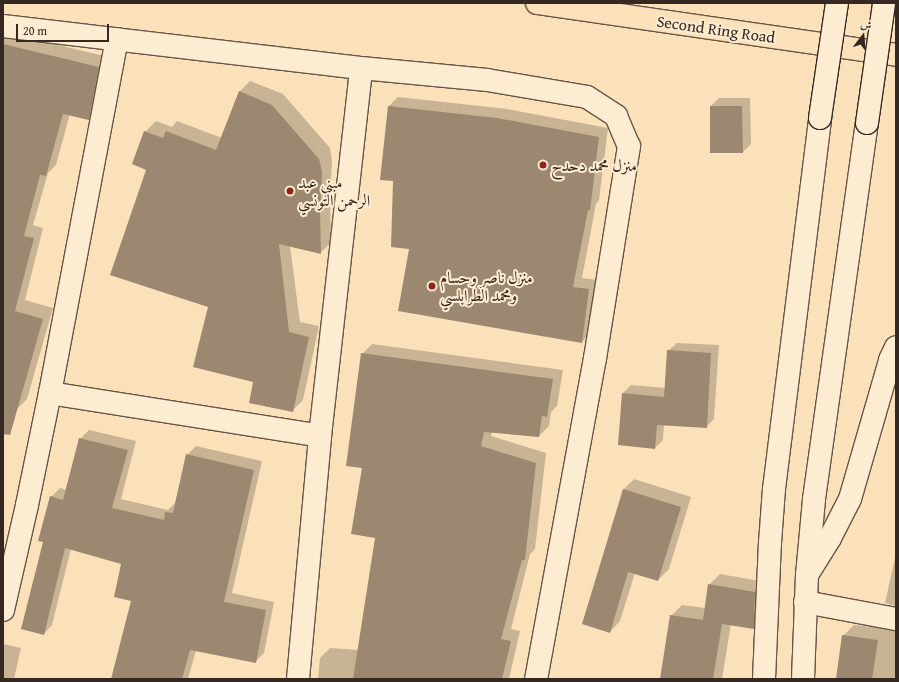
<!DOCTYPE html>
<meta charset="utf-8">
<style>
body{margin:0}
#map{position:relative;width:899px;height:682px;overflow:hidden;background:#fbe1b9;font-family:"Gentium Book Plus",Amiri,serif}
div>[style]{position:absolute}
.shadow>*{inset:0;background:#0003}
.building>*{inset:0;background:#9c8870}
.roads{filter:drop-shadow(1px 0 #665647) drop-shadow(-1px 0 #665647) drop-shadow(0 1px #665647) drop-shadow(0 -1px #665647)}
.street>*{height:22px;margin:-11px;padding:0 11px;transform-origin:11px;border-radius:11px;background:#fcecd2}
.secondary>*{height:22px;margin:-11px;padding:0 11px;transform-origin:11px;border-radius:11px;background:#fcecd2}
.highway>*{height:22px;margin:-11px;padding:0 11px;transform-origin:11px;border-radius:11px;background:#fbe1b9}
.bridges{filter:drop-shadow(1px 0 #352821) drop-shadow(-1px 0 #352821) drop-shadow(0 1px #352821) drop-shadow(0 -1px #352821)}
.secondary-bridge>*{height:22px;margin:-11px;padding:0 11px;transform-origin:11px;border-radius:11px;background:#fcecd2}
.dots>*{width:11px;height:11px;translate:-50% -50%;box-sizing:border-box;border:2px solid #fcecd2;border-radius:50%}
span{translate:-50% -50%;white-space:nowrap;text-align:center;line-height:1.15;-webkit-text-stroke:4px #fcecd2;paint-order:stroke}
.street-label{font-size:16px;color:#352821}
.poi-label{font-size:16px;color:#352821}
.left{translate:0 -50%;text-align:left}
.frame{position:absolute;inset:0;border:4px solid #352821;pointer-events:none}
.north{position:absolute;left:843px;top:16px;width:40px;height:40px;-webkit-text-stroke:3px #fcecd2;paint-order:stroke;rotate:16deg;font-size:11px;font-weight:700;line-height:16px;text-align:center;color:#352821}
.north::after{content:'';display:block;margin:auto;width:14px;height:18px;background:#352821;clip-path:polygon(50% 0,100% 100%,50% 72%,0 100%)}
.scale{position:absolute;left:16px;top:24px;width:93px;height:18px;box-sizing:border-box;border:2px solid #352821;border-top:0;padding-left:5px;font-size:12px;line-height:14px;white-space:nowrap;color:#352821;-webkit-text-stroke:3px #fcecd2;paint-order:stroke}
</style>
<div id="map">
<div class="shadow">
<i style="clip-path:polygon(3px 32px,109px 57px,99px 109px,89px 119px,70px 114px,56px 165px,48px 173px,33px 225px,43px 228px,25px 300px,53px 308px,27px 399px,17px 409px,3px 405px)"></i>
<i style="clip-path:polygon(250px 81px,283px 94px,330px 148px,332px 161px,330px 198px,331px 243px,320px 253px,290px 246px,300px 322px,319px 326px,303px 400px,292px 411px,209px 307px,147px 169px,145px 132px,156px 121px,172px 127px,177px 121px,222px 138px,239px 92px)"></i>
<i style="clip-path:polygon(398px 97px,507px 109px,608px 128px,599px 200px,596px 204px,582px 278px,597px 280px,590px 333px,582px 342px,410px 248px,394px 180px,389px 106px)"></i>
<i style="clip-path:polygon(719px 98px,750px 98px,751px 144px,743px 152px,711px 106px)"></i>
<i style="clip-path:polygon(677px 343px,719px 345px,714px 419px,706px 427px,664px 424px,663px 440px,655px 448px,623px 393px,631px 385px,666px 388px,668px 351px)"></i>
<i style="clip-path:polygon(372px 344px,563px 370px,557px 406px,551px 412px,549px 426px,539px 436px,492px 431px,491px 436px,546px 453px,535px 549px,530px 554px,511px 629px,520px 631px,509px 679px,318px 679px,320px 658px,330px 648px,359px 650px,376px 537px,363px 468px,362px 354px)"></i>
<i style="clip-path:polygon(89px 430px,136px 441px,121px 499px,168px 510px,175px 503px,187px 455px,196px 446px,262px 461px,232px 593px,274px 602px,264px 653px,255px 662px,196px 650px,188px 679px,112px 679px,132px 600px,122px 563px,71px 549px,52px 625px,44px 634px,44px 541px,51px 497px,60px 488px,67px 490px,80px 439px)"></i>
<i style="clip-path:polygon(634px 479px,691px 497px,669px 569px,658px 580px,635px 573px,620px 621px,610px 632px,623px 490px)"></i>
<i style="clip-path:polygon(896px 553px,896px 606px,885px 603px)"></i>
<i style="clip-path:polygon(720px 574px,766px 582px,764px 617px,753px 628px,731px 624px,722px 679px,661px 679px,671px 616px,682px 605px,705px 608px,709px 585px)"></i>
<i style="clip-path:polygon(891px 618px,896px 619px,896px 679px,837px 679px,843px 636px,854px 625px,881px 628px)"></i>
<i style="clip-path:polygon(3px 644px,21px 648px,14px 679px,3px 679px)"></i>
</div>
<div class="building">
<i style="clip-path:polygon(3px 44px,99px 67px,89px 120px,63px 114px,46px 176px,40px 175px,24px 236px,34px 238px,15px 311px,43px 319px,10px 435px,3px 434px)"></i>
<i style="clip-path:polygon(239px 91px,272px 105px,319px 159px,322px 172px,320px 210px,321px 254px,279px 244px,289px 332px,309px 337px,293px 412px,249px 403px,253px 382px,193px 367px,208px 307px,110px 275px,146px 170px,132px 164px,144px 131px,163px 138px,166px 131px,216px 150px)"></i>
<i style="clip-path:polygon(388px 106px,497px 118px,599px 137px,590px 210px,588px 210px,573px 287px,589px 289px,582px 343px,398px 311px,409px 249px,391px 247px,393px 181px,380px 180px)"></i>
<i style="clip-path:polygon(710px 106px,742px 106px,743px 153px,710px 153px)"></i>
<i style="clip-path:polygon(667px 350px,711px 353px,707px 428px,657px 425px,655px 449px,618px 445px,622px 393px,664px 397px)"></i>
<i style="clip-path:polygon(361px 353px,553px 379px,547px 417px,542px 416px,539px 437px,484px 432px,481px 446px,536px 463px,525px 560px,522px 560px,501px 639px,511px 641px,502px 679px,353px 679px,375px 538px,351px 534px,362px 468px,346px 466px)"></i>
<i style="clip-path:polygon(79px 438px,128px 450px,112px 508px,164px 520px,165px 512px,173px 513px,186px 454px,254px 470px,224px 602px,266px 610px,256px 663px,190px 650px,182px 679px,111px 679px,131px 601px,114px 597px,121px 564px,65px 548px,44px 635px,21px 629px,43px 542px,38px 541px,50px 496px,63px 500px)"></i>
<i style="clip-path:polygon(623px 489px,681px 507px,658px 581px,628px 572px,610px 633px,582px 624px)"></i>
<i style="clip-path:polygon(708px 584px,755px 592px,754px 629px,722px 624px,713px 679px,660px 679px,670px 615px,703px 620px)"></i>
<i style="clip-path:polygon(842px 635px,878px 640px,872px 679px,836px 679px)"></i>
</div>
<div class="roads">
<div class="street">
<i style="left:3px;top:26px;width:360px;rotate:6.7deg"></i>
<i style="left:361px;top:68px;width:127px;rotate:5.4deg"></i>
<i style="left:487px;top:80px;width:101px;rotate:9.6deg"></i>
<i style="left:587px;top:97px;width:35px;rotate:33deg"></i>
<i style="left:616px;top:116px;width:33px;rotate:67deg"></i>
<i style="left:629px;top:146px;width:215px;rotate:99.1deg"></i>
<i style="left:595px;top:358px;width:326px;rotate:100.4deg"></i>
<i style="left:50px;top:393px;width:273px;rotate:9deg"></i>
<i style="left:807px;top:575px;width:44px;rotate:-58.1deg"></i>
<i style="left:830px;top:538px;width:44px;rotate:-62.9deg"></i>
<i style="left:850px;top:499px;width:145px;rotate:-73.9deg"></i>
<i style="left:890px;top:360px;width:14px;rotate:-65deg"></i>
<i style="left:805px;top:602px;width:93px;rotate:10.6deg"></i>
<i style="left:3px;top:610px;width:108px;rotate:-77.1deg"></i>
<i style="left:27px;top:505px;width:114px;rotate:-78.4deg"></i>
<i style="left:50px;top:393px;width:360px;rotate:-79.3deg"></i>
<i style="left:298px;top:679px;width:244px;rotate:-84.8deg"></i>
<i style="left:320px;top:436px;width:370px;rotate:-83.6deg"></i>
</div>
<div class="secondary">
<i style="left:764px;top:679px;width:136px;rotate:-87.5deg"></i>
<i style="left:770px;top:543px;width:54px;rotate:-85.8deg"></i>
<i style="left:774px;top:489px;width:374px;rotate:-82.9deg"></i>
<i style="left:803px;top:679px;width:104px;rotate:-87.8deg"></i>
<i style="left:807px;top:575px;width:76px;rotate:-84.7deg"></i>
<i style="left:814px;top:499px;width:380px;rotate:-82deg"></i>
</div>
<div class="highway">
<i style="left:537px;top:3px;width:363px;rotate:8.2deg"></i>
</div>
</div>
<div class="bridges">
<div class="secondary-bridge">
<i style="left:820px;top:118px;width:116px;rotate:-81.6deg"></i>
<i style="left:867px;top:123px;width:121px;rotate:-81.9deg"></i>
</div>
</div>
<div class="dots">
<i style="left:543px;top:165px;background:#8f2418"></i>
<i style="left:290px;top:191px;background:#8f2418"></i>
<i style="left:432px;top:286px;background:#8f2418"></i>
</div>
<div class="street-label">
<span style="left:716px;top:29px;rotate:8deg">Second Ring Road</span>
</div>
<div class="poi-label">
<span class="left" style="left:551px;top:165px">منزل محمد دحدح</span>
<span class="left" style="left:298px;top:191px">مبني عبد<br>الرحمن التونسي</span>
<span class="left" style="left:440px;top:286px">منزل ناصر وحسام<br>ومحمد الطرابلسي</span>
</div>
<div class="frame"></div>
<div class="north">ش</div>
<div class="scale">20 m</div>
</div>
